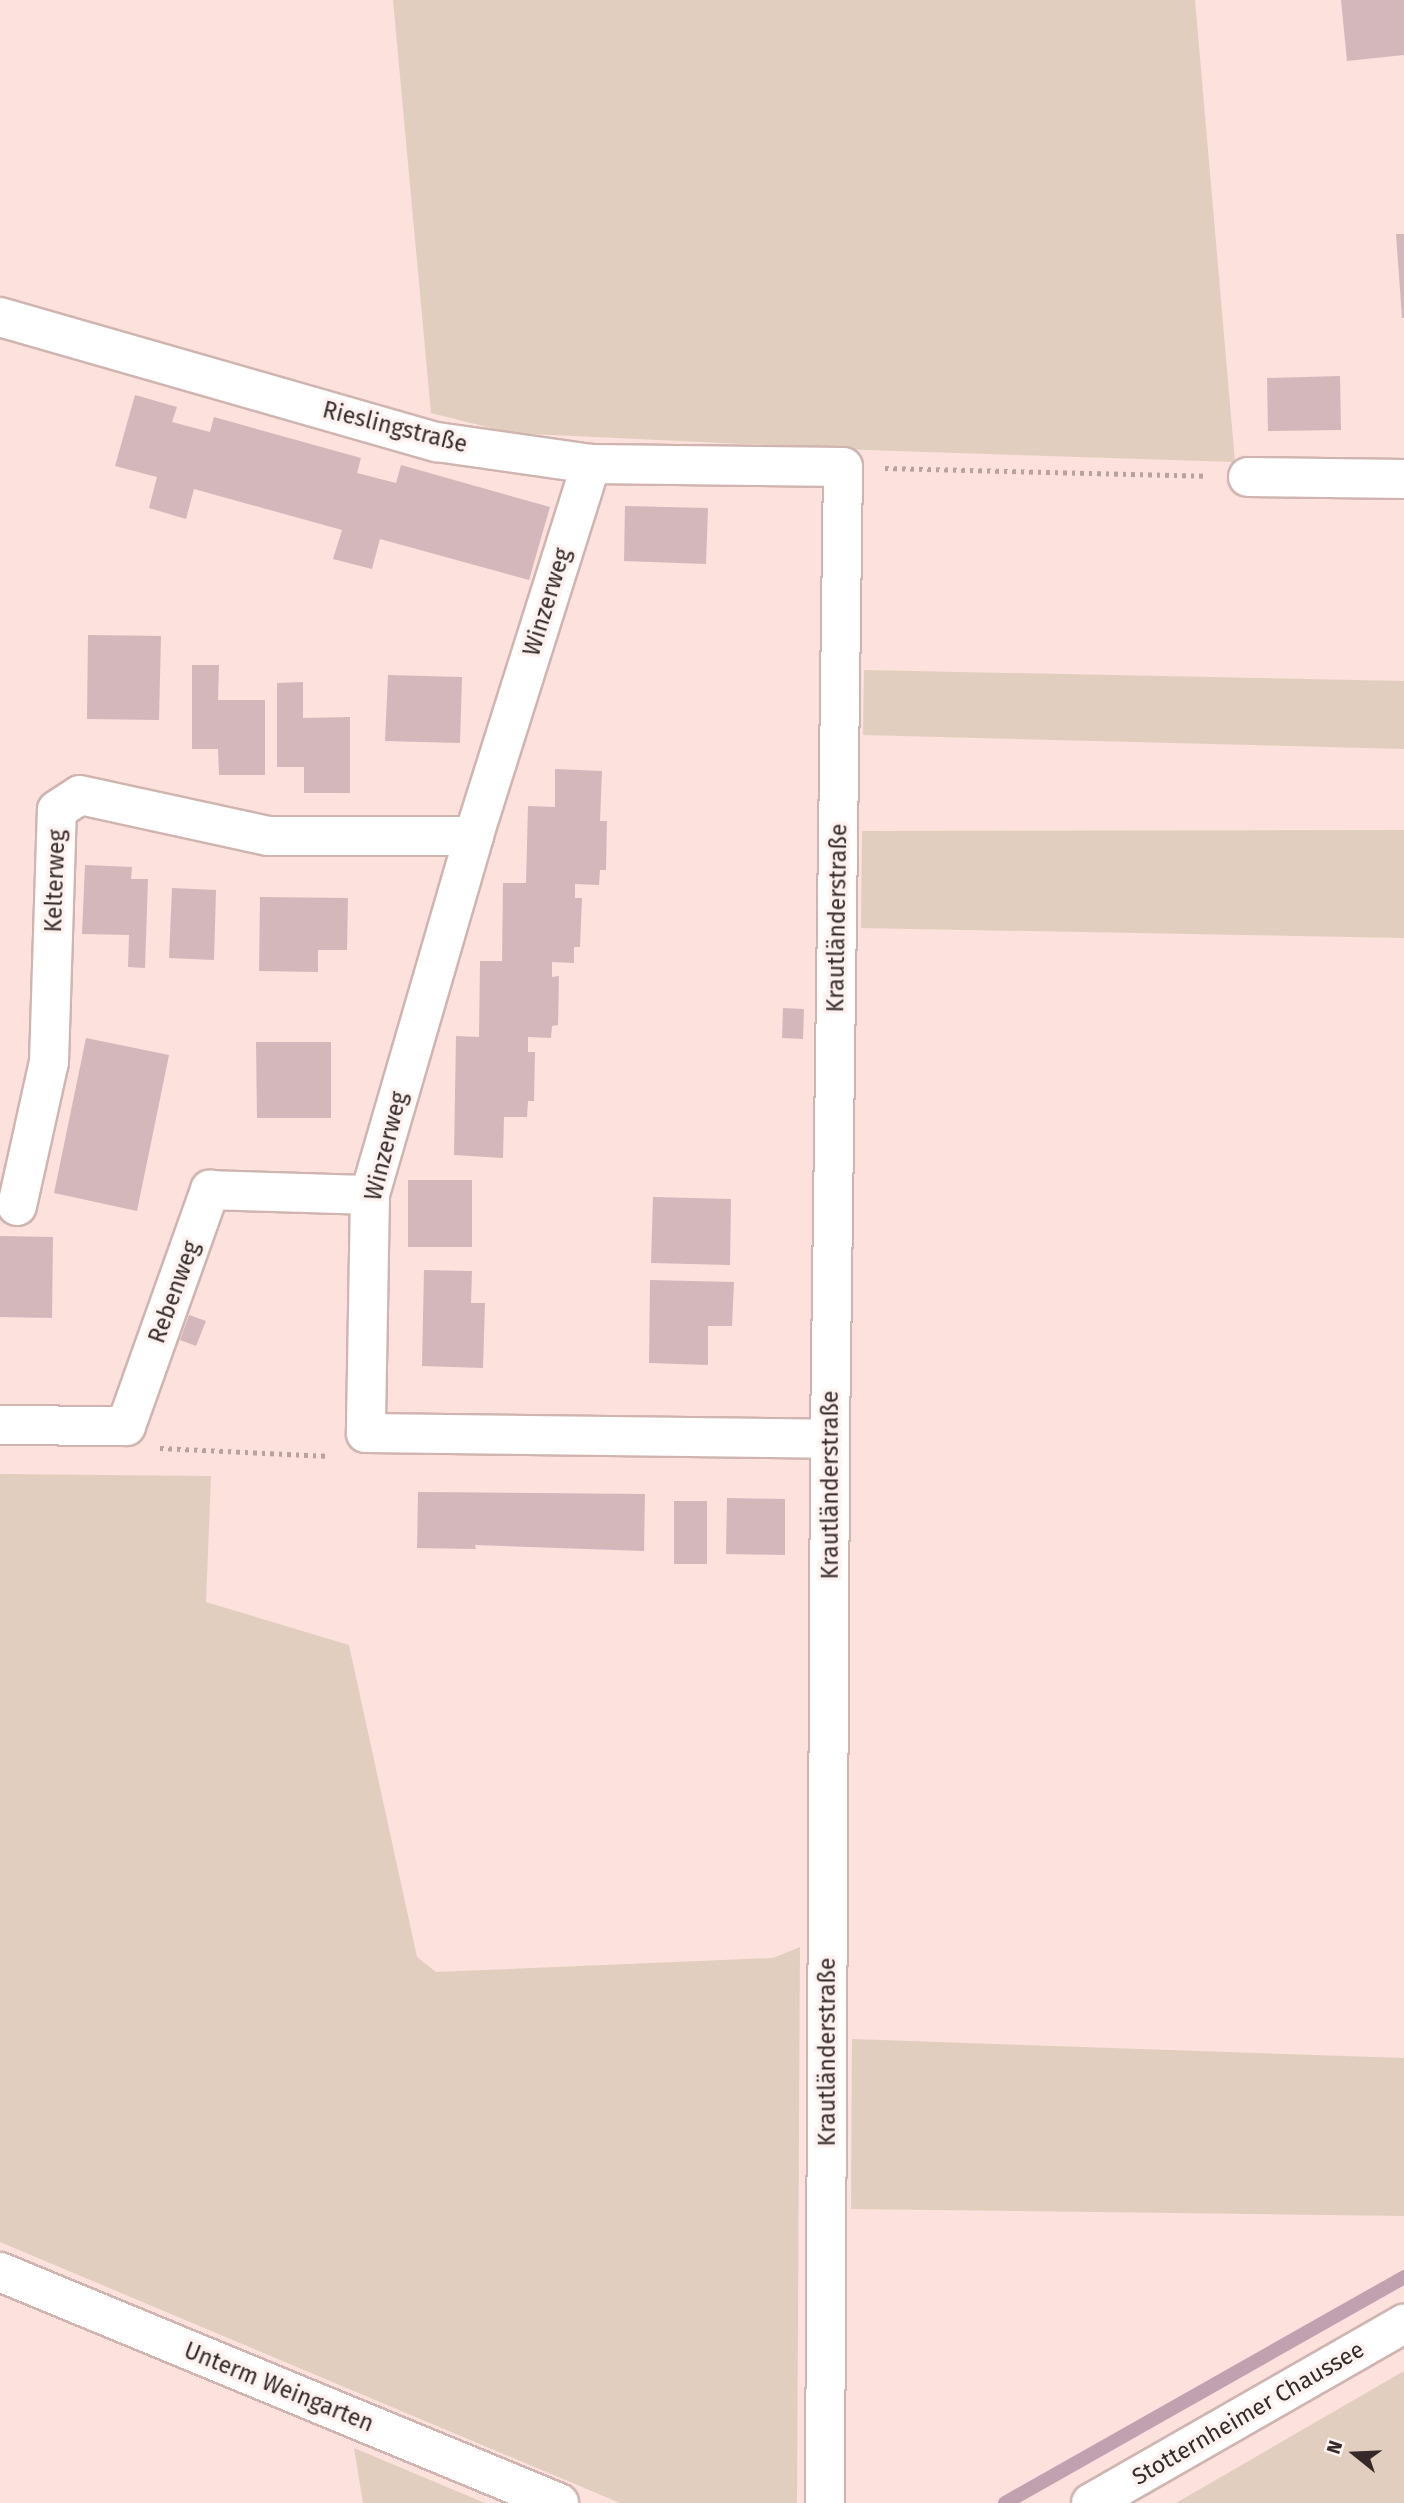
<!DOCTYPE html>
<meta charset="utf-8">
<style>
body{margin:0}
#map{position:relative;width:1404px;height:2503px;overflow:hidden;background:#fde1dd;font-family:"Fira Sans",sans-serif}
div>[style]{position:absolute}
.green>*{inset:0;background:#e1cebe}
.stream>*{height:14px;margin:-7px;padding:0 7px;transform-origin:7px;border-radius:7px;background:#c1a1b0}
.building>*{inset:0;background:#d3b7bb}
.path>*{height:4.5px;margin-top:-2.25px;transform-origin:0;background:repeating-linear-gradient(90deg,#b8a29f 0 3.5px,transparent 0 8.5px)}
.roads{filter:drop-shadow(2px 0 #cfb4b0) drop-shadow(-2px 0 #cfb4b0) drop-shadow(0 2px #cfb4b0) drop-shadow(0 -2px #cfb4b0)}
.minor>*{height:38px;margin:-19px;padding:0 19px;transform-origin:19px;border-radius:19px;background:#fff}
span{translate:-50% -50%;white-space:nowrap;text-align:center;line-height:1.15;-webkit-text-stroke:7px #fef2f1;paint-order:stroke}
.street-label{font-size:23px;color:#352a29}
.north{position:absolute;left:1320px;top:2419px;width:70px;height:70px;-webkit-text-stroke:5px #fef2f1;paint-order:stroke;rotate:288deg;font-size:19px;font-weight:700;line-height:28px;text-align:center;color:#352a29}
.north::after{content:'';display:block;margin:auto;width:24px;height:32px;background:#352a29;clip-path:polygon(50% 0,100% 100%,50% 72%,0 100%)}
</style>
<div id="map">
<div class="green">
<i style="clip-path:polygon(393px 0,1195px 0,1235px 462px,866px 450px,511px 433px,431px 413px)"></i>
<i style="clip-path:polygon(864px 670px,1404px 681px,1404px 749px,863px 735px)"></i>
<i style="clip-path:polygon(1404px 830px,1404px 938px,861px 928px,862px 831px)"></i>
<i style="clip-path:polygon(0 1474px,211px 1476px,206px 1602px,349px 1645px,417px 1957px,436px 1972px,773px 1958px,800px 1947px,797px 2503px,620px 2503px,0 2242px)"></i>
<i style="clip-path:polygon(852px 2039px,1404px 2058px,1404px 2216px,851px 2209px)"></i>
<i style="clip-path:polygon(1404px 2371px,1404px 2503px,1176px 2503px)"></i>
<i style="clip-path:polygon(354px 2448px,485px 2503px,363px 2503px)"></i>
</div>
<div class="stream">
<i style="left:1005px;top:2503px;width:459px;rotate:-29.5deg"></i>
</div>
<div class="building">
<i style="clip-path:polygon(1341px 0,1404px 0,1404px 55px,1347px 61px)"></i>
<i style="clip-path:polygon(1396px 234px,1404px 234px,1404px 318px,1402px 318px)"></i>
<i style="clip-path:polygon(1340px 376px,1341px 430px,1268px 431px,1267px 378px)"></i>
<i style="clip-path:polygon(135px 395px,177px 407px,172px 422px,210px 432px,214px 417px,361px 458px,357px 473px,396px 483px,401px 465px,550px 507px,529px 580px,380px 539px,372px 569px,333px 559px,342px 530px,194px 489px,186px 519px,149px 508px,157px 477px,115px 466px)"></i>
<i style="clip-path:polygon(625px 506px,708px 508px,706px 564px,624px 561px)"></i>
<i style="clip-path:polygon(88px 635px,161px 636px,159px 720px,87px 719px)"></i>
<i style="clip-path:polygon(192px 665px,219px 665px,218px 700px,265px 700px,265px 775px,219px 775px,218px 749px,192px 749px)"></i>
<i style="clip-path:polygon(388px 675px,462px 677px,460px 743px,385px 741px)"></i>
<i style="clip-path:polygon(303px 682px,303px 718px,350px 717px,350px 793px,304px 793px,304px 767px,277px 767px,277px 683px)"></i>
<i style="clip-path:polygon(555px 769px,602px 771px,600px 821px,607px 821px,606px 870px,600px 870px,599px 885px,575px 884px,575px 898px,582px 898px,580px 947px,574px 947px,574px 963px,552px 962px,552px 977px,559px 976px,558px 1025px,552px 1026px,551px 1038px,528px 1037px,528px 1052px,535px 1052px,534px 1101px,528px 1101px,527px 1117px,504px 1117px,503px 1158px,454px 1155px,456px 1036px,479px 1037px,480px 961px,502px 961px,503px 883px,526px 883px,528px 806px,555px 807px)"></i>
<i style="clip-path:polygon(85px 865px,132px 867px,131px 879px,148px 879px,145px 968px,128px 967px,129px 935px,82px 934px)"></i>
<i style="clip-path:polygon(172px 888px,216px 890px,214px 960px,169px 958px)"></i>
<i style="clip-path:polygon(260px 897px,348px 898px,347px 950px,318px 950px,318px 972px,259px 971px)"></i>
<i style="clip-path:polygon(783px 1008px,804px 1009px,803px 1039px,782px 1038px)"></i>
<i style="clip-path:polygon(86px 1038px,169px 1055px,137px 1211px,54px 1193px)"></i>
<i style="clip-path:polygon(256px 1042px,331px 1042px,331px 1118px,257px 1118px)"></i>
<i style="clip-path:polygon(408px 1180px,472px 1180px,472px 1247px,408px 1247px)"></i>
<i style="clip-path:polygon(653px 1197px,731px 1199px,730px 1265px,651px 1263px)"></i>
<i style="clip-path:polygon(0 1236px,53px 1237px,52px 1318px,0 1317px)"></i>
<i style="clip-path:polygon(424px 1270px,472px 1271px,471px 1303px,485px 1303px,483px 1368px,422px 1366px)"></i>
<i style="clip-path:polygon(650px 1280px,734px 1282px,732px 1326px,708px 1326px,708px 1365px,649px 1363px)"></i>
<i style="clip-path:polygon(189px 1315px,206px 1321px,196px 1346px,180px 1340px)"></i>
<i style="clip-path:polygon(418px 1492px,645px 1494px,644px 1551px,475px 1545px,476px 1549px,417px 1548px)"></i>
<i style="clip-path:polygon(727px 1498px,785px 1499px,785px 1555px,726px 1554px)"></i>
<i style="clip-path:polygon(674px 1501px,707px 1501px,707px 1564px,674px 1564px)"></i>
</div>
<div class="path">
<i style="left:885px;top:468px;width:320px;rotate:1.4deg"></i>
<i style="left:160px;top:1448px;width:170px;rotate:2.7deg"></i>
</div>
<div class="roads">
<div class="minor">
<i style="left:0;top:317px;width:455px;rotate:16deg"></i>
<i style="left:437px;top:442px;width:156px;rotate:8.1deg"></i>
<i style="left:591px;top:464px;width:252px;rotate:0.7deg"></i>
<i style="left:843px;top:467px;width:972px;rotate:90.77deg"></i>
<i style="left:830px;top:1439px;width:1064px;rotate:90.27deg"></i>
<i style="left:591px;top:464px;width:390px;rotate:107.5deg"></i>
<i style="left:474px;top:836px;width:374px;rotate:106.2deg"></i>
<i style="left:370px;top:1195px;width:238px;rotate:91deg"></i>
<i style="left:366px;top:1433px;width:464px;rotate:0.7deg"></i>
<i style="left:1248px;top:477px;width:156px;rotate:0.7deg"></i>
<i style="left:17px;top:1206px;width:148px;rotate:-77.5deg"></i>
<i style="left:49px;top:1062px;width:252px;rotate:-88.2deg"></i>
<i style="left:57px;top:810px;width:27px;rotate:-33deg"></i>
<i style="left:80px;top:795px;width:192px;rotate:12.3deg"></i>
<i style="left:268px;top:836px;width:206px"></i>
<i style="left:0;top:1425px;width:126px;rotate:0.5deg"></i>
<i style="left:126px;top:1426px;width:251px;rotate:-70.4deg"></i>
<i style="left:210px;top:1190px;width:160px;rotate:1.8deg"></i>
<i style="left:0;top:2272px;width:605px;rotate:22.45deg"></i>
<i style="left:1091px;top:2503px;width:361px;rotate:-29.8deg"></i>
</div>
</div>
<div class="street-label">
<span style="left:395px;top:427px;rotate:14deg">Rieslingstraße</span>
<span style="left:547px;top:602px;rotate:-73deg">Winzerweg</span>
<span style="left:55px;top:881px;rotate:-88deg">Kelterweg</span>
<span style="left:837px;top:918px;rotate:-89deg">Krautländerstraße</span>
<span style="left:386px;top:1146px;rotate:-76deg">Winzerweg</span>
<span style="left:174px;top:1292px;rotate:-70deg">Rebenweg</span>
<span style="left:830px;top:1485px;rotate:-90deg">Krautländerstraße</span>
<span style="left:827px;top:2052px;rotate:-90deg">Krautländerstraße</span>
<span style="left:279px;top:2387px;rotate:22deg">Unterm Weingarten</span>
<span style="left:1248px;top:2413px;rotate:-30deg">Stotternheimer Chaussee</span>
</div>
<div class="north">N</div>
</div>
